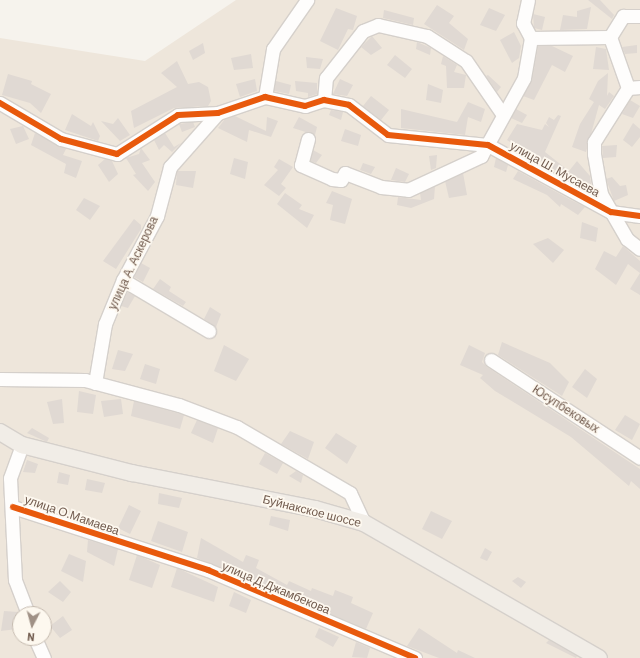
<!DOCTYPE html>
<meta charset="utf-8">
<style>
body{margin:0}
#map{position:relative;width:640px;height:658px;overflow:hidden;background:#f6f3ed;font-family:Barlow,sans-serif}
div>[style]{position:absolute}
.residential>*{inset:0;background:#eee6db}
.building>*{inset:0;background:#e0d9d3}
.roads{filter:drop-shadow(1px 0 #d5d0cb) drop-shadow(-1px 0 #d5d0cb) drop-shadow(0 1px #d5d0cb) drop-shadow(0 -1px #d5d0cb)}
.minor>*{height:13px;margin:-6.5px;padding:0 6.5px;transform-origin:6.5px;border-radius:6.5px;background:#fefdfc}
.major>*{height:16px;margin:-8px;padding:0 8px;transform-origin:8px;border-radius:8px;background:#f1ede7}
.cycleway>*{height:6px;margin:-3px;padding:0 3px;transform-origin:3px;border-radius:3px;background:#e8590c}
span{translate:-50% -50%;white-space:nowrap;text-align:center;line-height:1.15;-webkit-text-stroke:3.5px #fdf8ef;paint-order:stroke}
.street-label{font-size:12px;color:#725c4f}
.north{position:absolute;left:12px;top:606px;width:40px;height:40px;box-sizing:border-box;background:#fdf8ef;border:1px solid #c5baaf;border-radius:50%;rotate:186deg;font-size:11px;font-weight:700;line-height:16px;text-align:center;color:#725c4f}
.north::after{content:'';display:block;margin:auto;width:14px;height:18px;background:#a09186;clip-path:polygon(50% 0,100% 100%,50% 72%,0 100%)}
</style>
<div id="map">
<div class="residential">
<i style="clip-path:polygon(evenodd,236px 0,640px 0,640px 658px,0 658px,0 38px,145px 61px,236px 0,20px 614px,44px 614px,44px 638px,20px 638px,20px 614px)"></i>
</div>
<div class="building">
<i style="clip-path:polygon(588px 0,600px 0,614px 15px,612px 19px)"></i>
<i style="clip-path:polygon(437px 5px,454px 16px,449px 23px,468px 39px,464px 50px,424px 24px)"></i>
<i style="clip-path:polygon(591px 7px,587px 29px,560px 30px,563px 15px,577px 17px,577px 11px)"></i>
<i style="clip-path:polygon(336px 8px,357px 16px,353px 30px,348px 29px,338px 50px,320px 41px)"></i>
<i style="clip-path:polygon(489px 8px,505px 15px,496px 31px,480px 25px)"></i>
<i style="clip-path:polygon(384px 10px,414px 18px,413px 25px,383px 18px)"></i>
<i style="clip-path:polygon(533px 14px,545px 17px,542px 30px,534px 28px)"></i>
<i style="clip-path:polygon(514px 32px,521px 46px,519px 58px,512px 63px,500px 40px)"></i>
<i style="clip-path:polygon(372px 36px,382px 48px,371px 55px,361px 47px)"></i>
<i style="clip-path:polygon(417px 42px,431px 48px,430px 55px,416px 49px)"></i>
<i style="clip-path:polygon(203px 43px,205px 53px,193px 60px,189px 51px)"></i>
<i style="clip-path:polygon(637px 45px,637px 53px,625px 54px,622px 47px)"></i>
<i style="clip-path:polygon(538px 46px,552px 46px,573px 56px,565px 72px,552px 65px,534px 100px,523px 96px,532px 80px)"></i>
<i style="clip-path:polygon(596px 47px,606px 49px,609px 70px,593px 69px)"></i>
<i style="clip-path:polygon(251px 54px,253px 68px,234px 70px,231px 58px)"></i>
<i style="clip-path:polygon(395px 55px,412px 69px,405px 78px,387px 65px)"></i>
<i style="clip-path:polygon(443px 56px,457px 65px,454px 72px,466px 75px,464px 88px,447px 88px,446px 66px,441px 64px)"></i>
<i style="clip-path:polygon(306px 57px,323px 59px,320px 69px,307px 68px)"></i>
<i style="clip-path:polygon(177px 61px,188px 84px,199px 82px,208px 87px,211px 101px,208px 106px,174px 108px,134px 128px,131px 111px,177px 87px,161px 73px)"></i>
<i style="clip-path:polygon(608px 73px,607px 96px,609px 92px,614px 96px,605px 109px,599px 105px,586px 152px,572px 147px,580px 124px,594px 102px,589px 99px,598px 81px)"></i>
<i style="clip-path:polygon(8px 74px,32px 81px,31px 84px,51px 94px,41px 113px,30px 103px,2px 95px)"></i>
<i style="clip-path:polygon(488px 75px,501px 87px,497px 92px,486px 76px)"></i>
<i style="clip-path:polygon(255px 79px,257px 91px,240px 97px,236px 84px)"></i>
<i style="clip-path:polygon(340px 79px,353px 85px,347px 96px,333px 94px)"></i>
<i style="clip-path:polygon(276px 81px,291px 85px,289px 94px,274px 91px)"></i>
<i style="clip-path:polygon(295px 81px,317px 83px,317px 94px,308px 97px,308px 93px,296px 91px)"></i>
<i style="clip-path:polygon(428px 84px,443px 90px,441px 103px,426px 100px)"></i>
<i style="clip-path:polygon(371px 96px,389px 110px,381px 120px,363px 106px)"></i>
<i style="clip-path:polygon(630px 100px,640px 106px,633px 118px,622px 114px)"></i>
<i style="clip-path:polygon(468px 102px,485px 109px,481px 122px,468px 117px,465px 135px,401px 128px,401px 109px,457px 122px)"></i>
<i style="clip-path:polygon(516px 109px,527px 115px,522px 123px,511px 118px)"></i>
<i style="clip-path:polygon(331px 110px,343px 112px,341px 120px,329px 115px)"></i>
<i style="clip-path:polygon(72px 114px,91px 126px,93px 122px,100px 136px,98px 141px,65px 130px)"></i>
<i style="clip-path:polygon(558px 115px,561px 116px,545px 152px,569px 171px,577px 161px,590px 176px,591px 185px,587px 190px,507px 140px,517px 124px,542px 130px,545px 124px,549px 127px,546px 123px,549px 117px,554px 120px)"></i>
<i style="clip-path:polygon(235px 116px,266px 131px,267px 117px,278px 121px,271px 137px,249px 130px,247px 142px,218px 128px,225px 119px)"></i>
<i style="clip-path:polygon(299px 117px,317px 127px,315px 135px,293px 128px)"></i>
<i style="clip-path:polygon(118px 118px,130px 135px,120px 141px,101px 121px,113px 124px)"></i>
<i style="clip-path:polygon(193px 122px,195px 127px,182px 132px,179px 124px)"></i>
<i style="clip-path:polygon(633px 123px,640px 129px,640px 137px,632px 147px,623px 140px)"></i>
<i style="clip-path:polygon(23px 126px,29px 139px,16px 144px,10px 129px)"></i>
<i style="clip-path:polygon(345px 129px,361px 135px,358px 146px,341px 141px)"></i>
<i style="clip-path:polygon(35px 133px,66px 149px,63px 155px,82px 161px,76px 178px,64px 173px,66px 164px,31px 145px)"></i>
<i style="clip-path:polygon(165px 133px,174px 147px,181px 143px,172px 152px,164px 145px,159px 150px,154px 140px)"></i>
<i style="clip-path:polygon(617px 145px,616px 157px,603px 158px,602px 146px)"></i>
<i style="clip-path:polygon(141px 148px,150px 160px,142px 163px,155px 182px,148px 191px,133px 175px,136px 174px,126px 158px,139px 154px)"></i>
<i style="clip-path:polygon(313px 150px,322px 155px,316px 163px,310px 161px)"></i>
<i style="clip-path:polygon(437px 155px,436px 168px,431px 170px,429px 156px)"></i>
<i style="clip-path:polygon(234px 158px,248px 162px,245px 179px,230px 174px)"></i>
<i style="clip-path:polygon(496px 158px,508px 165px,506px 172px,494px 167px)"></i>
<i style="clip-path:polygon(105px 159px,112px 161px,118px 174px,109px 182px,98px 165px)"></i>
<i style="clip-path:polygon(279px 159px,293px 167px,281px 184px,286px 188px,279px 196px,264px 185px,278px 170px,274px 167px)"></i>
<i style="clip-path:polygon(363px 163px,375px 167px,371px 174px,360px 170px)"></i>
<i style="clip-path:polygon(396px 168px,409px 174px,405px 182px,391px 180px)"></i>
<i style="clip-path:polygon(177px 171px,196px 171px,193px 188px,176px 185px)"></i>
<i style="clip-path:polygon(518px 171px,569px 199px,585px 207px,578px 215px,561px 204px,560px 207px,547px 195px,513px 179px)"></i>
<i style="clip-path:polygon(463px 173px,467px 195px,449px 198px,445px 181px)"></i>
<i style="clip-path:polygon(612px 177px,620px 186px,626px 185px,628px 195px,614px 201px,606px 179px)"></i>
<i style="clip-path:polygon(435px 186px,434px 199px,411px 208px,397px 205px,398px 197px,421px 200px,420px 193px)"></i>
<i style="clip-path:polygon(332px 191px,352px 199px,345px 224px,330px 220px,333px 205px,326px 203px)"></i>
<i style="clip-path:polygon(285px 193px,302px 205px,299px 209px,314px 215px,307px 228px,277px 204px)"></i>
<i style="clip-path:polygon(84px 198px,100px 206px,90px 220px,76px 210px)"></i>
<i style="clip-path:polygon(134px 219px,141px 225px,141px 229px,116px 269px,103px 261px)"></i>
<i style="clip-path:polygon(582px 222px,598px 228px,596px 242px,580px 238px)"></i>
<i style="clip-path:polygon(548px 238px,564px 250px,553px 263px,533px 244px)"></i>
<i style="clip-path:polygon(623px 246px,640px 261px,640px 295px,630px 289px,640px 273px,628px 264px,616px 285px,595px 269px,604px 251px,616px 257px)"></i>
<i style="clip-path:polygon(141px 263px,150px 268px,143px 282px,134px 277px)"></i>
<i style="clip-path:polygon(160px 279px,171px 287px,169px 291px,186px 302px,183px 306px,153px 289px)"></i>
<i style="clip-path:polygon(127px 292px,135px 296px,128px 308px,121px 306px)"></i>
<i style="clip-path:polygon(210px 307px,221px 314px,216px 327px,204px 319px)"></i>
<i style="clip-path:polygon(502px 342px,550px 363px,569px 382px,562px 396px,498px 355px)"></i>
<i style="clip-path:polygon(224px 345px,249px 359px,236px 381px,214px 371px)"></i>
<i style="clip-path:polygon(469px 345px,485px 353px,482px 362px,487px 367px,640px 469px,640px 489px,631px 481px,629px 486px,571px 437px,495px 391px,480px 378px,483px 375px,460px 365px)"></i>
<i style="clip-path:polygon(118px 350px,133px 354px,125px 371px,112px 369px)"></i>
<i style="clip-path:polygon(145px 364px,160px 369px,156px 384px,140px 379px)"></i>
<i style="clip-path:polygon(585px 369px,597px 379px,587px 398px,572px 387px)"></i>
<i style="clip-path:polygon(79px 391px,96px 395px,93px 414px,77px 412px)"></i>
<i style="clip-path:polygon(62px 399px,64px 423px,53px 424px,47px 402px)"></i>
<i style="clip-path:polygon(121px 399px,123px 414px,104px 417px,101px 401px)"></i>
<i style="clip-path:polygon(134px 401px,184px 415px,180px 429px,131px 416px)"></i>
<i style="clip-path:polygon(625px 415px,640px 424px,632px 440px,615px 430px)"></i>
<i style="clip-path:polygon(197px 420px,218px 428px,213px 443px,191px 433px)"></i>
<i style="clip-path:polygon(32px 428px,49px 438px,47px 442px,27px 433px)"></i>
<i style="clip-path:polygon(290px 431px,314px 442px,308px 459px,281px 444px)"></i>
<i style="clip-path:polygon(336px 433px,357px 446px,347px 464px,325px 448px)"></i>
<i style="clip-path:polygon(265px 453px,283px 463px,277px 474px,259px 464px)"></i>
<i style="clip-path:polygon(27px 460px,38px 464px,35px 473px,23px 472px)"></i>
<i style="clip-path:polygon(296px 471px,303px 475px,301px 483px,289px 476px)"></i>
<i style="clip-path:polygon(59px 472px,70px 475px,68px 485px,57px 483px)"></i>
<i style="clip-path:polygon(87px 479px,105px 483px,102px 493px,85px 490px)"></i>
<i style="clip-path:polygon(159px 493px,182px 498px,179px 508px,158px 504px)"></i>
<i style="clip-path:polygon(129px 505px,141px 511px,130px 534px,118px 528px)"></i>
<i style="clip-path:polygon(431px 511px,452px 521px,442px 539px,422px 529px)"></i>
<i style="clip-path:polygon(271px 516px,290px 520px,288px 531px,269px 525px)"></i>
<i style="clip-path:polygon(158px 521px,188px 532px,182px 552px,151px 541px)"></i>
<i style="clip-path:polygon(201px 538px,243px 562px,246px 555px,259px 560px,256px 568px,287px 585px,289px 581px,311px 591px,312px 588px,333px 596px,335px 590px,353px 597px,351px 603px,373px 613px,366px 629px,197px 558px)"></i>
<i style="clip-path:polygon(88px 540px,118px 549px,114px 566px,87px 552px)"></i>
<i style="clip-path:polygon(485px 548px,492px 552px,487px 561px,480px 558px)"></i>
<i style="clip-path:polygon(69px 554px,86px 561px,83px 582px,61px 571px)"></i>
<i style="clip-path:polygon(137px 555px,160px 565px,152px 588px,129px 580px)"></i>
<i style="clip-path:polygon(177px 568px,218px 587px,214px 602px,171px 587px)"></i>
<i style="clip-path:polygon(518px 577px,526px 582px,521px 588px,512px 581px)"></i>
<i style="clip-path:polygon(60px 581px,71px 592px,63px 602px,48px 592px)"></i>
<i style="clip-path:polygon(234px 592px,251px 600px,246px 613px,229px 606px)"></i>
<i style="clip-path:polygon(4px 611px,18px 612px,17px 629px,1px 631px)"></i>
<i style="clip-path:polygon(63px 616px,72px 630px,60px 638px,50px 626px)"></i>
<i style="clip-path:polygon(319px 628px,339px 637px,333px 647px,315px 637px)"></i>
<i style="clip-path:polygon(419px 628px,457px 653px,458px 650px,475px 658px,439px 658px,407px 646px)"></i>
<i style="clip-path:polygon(549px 640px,577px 656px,576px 658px,546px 643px)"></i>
<i style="clip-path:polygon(356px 642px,370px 648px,367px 658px,352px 657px)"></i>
</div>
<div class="roads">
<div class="minor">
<i style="left:528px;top:0;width:24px;rotate:102deg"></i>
<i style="left:523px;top:23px;width:17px;rotate:62deg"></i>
<i style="left:610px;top:37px;width:54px;rotate:70.6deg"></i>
<i style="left:531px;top:38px;width:79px;rotate:-0.7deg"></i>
<i style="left:610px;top:37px;width:25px;rotate:-58deg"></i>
<i style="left:623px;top:16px;width:17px"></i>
<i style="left:628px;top:88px;width:64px;rotate:122.2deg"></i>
<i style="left:594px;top:142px;width:12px;rotate:90deg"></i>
<i style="left:594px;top:154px;width:41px;rotate:80.1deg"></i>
<i style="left:601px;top:194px;width:52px;rotate:60deg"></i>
<i style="left:627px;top:239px;width:16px;rotate:38deg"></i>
<i style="left:628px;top:88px;width:12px;rotate:-5deg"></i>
<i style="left:265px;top:97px;width:49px;rotate:-80.5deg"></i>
<i style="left:273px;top:49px;width:60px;rotate:-55.2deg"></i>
<i style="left:324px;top:100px;width:22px;rotate:-85deg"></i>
<i style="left:326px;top:78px;width:60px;rotate:-51.8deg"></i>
<i style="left:363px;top:31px;width:16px;rotate:-22deg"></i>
<i style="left:378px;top:25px;width:50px;rotate:12.7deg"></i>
<i style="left:427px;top:36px;width:46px;rotate:32.7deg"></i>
<i style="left:466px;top:61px;width:62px;rotate:55.5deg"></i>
<i style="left:0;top:103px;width:71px;rotate:30.5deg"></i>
<i style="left:61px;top:139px;width:58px;rotate:15deg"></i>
<i style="left:117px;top:154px;width:72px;rotate:-32.6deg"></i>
<i style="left:178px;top:115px;width:40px;rotate:-2.9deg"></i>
<i style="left:218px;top:113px;width:50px;rotate:-18.8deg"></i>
<i style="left:265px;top:97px;width:41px;rotate:12.7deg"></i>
<i style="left:305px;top:106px;width:20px;rotate:-18deg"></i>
<i style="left:324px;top:100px;width:25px;rotate:11deg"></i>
<i style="left:349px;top:105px;width:49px;rotate:37.6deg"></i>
<i style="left:388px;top:135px;width:100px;rotate:5.7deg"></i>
<i style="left:488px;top:145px;width:140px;rotate:28.6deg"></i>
<i style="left:611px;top:212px;width:29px;rotate:8deg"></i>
<i style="left:308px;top:139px;width:27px;rotate:105deg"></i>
<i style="left:301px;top:165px;width:34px;rotate:24deg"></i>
<i style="left:332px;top:179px;width:9px;rotate:6deg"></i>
<i style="left:341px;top:180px;width:8px;rotate:-60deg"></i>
<i style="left:345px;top:173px;width:39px;rotate:21deg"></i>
<i style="left:381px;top:187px;width:27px;rotate:6deg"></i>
<i style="left:408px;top:190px;width:81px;rotate:-25deg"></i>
<i style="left:481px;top:156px;width:89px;rotate:-61.1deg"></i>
<i style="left:524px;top:78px;width:41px;rotate:-80.1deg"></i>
<i style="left:123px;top:280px;width:100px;rotate:30.7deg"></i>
<i style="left:491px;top:360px;width:178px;rotate:33.3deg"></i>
<i style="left:0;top:379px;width:85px;rotate:0.7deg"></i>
<i style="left:85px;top:380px;width:97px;rotate:14.9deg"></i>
<i style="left:179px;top:405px;width:62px;rotate:20.8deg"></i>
<i style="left:237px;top:427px;width:131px;rotate:30.3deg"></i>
<i style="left:350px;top:493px;width:33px;rotate:65deg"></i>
<i style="left:95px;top:383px;width:60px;rotate:-80.4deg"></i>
<i style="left:105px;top:324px;width:48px;rotate:-67.8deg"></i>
<i style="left:123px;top:280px;width:72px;rotate:-62deg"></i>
<i style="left:157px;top:216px;width:51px;rotate:-75.1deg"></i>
<i style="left:170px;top:167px;width:72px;rotate:-48.4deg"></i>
<i style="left:22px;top:445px;width:35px;rotate:110deg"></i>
<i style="left:10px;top:478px;width:102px;rotate:87.2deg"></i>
<i style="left:15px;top:580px;width:36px;rotate:69deg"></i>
<i style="left:13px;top:507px;width:205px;rotate:17.9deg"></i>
<i style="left:208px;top:570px;width:225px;rotate:23deg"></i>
<i style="left:35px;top:638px;width:22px;rotate:66deg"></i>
</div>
<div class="major">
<i style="left:0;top:432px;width:26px;rotate:31deg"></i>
<i style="left:22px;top:445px;width:114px;rotate:14.3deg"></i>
<i style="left:132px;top:473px;width:187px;rotate:11.1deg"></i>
<i style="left:315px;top:509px;width:51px;rotate:15.9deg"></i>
<i style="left:364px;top:523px;width:271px;rotate:29.9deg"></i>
</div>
</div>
<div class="cycleway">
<i style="left:0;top:103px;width:71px;rotate:30.5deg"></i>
<i style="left:61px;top:139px;width:58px;rotate:15deg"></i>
<i style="left:117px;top:154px;width:72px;rotate:-32.6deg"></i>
<i style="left:178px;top:115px;width:40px;rotate:-2.9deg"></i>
<i style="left:218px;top:113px;width:50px;rotate:-18.8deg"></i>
<i style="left:265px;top:97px;width:41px;rotate:12.7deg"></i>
<i style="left:305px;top:106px;width:20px;rotate:-18deg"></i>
<i style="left:324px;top:100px;width:25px;rotate:11deg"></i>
<i style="left:349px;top:105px;width:49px;rotate:37.6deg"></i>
<i style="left:388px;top:135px;width:100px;rotate:5.7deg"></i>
<i style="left:488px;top:145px;width:140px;rotate:28.6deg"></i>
<i style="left:611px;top:212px;width:29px;rotate:8deg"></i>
<i style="left:13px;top:507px;width:205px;rotate:17.9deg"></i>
<i style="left:208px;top:570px;width:225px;rotate:23deg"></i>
</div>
<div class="street-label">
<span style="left:555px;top:169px;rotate:29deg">улица Ш. Мусаева</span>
<span style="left:133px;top:263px;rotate:-65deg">улица А. Аскерова</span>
<span style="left:566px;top:409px;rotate:33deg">Юсупбековых</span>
<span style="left:312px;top:511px;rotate:14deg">Буйнакское шоссе</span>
<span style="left:72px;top:515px;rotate:19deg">улица О.Мамаева</span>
<span style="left:276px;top:588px;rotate:23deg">улица Д.Джамбекова</span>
</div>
<div class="north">N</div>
</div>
